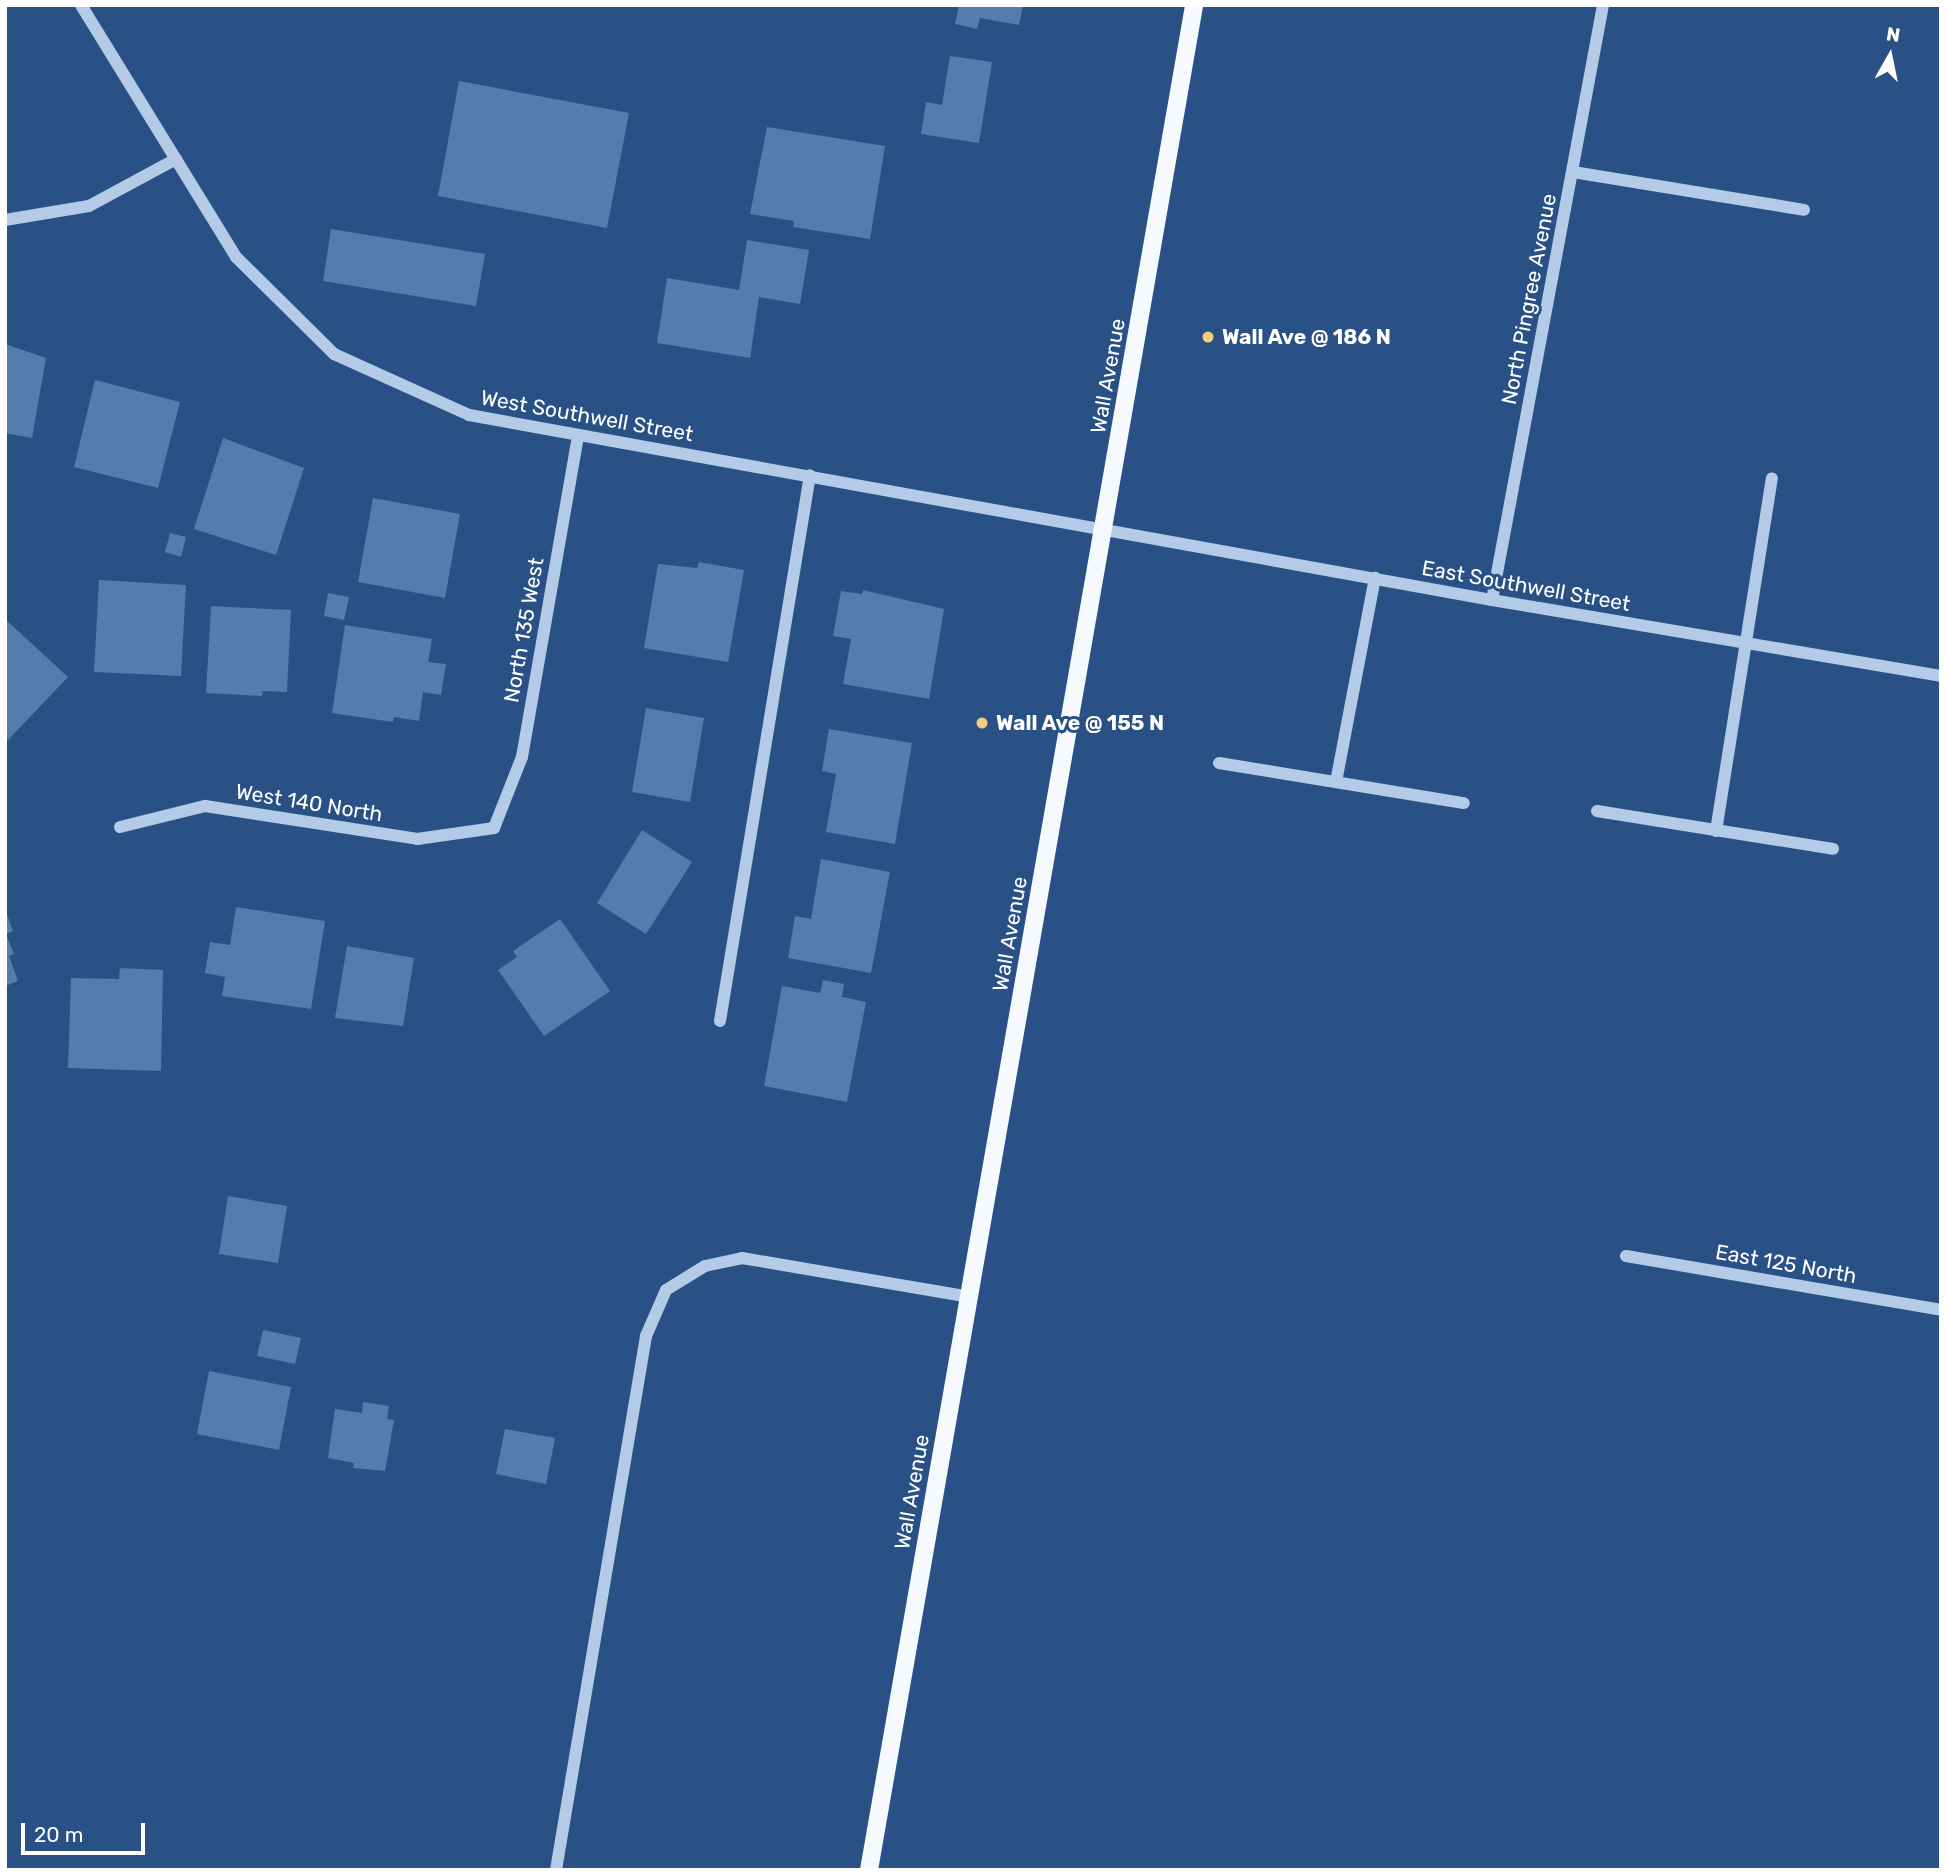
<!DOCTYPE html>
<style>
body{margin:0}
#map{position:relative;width:1946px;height:1875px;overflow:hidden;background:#295186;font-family:Rubik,sans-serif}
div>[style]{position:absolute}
.building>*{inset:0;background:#567caf}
.minor>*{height:12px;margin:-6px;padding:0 6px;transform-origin:6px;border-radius:6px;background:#b4cbe8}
.major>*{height:18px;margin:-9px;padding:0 9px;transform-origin:9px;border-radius:9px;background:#f6f9fe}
.dots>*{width:19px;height:19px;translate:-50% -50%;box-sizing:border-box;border:4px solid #295186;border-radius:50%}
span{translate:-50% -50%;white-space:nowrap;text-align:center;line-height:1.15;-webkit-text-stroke:6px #295186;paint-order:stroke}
.street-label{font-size:21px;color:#fff}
.poi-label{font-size:21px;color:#fff;font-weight:700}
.left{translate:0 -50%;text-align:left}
.frame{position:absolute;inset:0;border:7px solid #fff;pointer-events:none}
.north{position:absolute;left:1855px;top:21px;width:70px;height:70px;-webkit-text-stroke:5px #295186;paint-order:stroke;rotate:9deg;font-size:19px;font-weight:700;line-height:28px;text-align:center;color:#fff}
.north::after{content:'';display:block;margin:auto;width:24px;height:32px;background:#fff;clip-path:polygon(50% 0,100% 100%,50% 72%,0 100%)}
.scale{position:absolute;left:21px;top:1823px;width:124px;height:32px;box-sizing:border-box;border:4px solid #fff;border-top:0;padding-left:9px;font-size:21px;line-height:24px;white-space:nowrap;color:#fff;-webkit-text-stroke:5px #295186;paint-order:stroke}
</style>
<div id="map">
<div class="building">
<i style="clip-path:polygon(959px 5px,1023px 5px,1019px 25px,980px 18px,977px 29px,955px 24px)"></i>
<i style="clip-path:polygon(950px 56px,992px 62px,979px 143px,921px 134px,926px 102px,942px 105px)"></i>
<i style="clip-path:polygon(459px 81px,629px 113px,607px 228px,438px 196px)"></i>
<i style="clip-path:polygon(767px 127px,885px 146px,870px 239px,793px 227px,794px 221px,750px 214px)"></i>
<i style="clip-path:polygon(331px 229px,485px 254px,476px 306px,323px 281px)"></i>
<i style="clip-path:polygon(747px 240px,809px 250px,800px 304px,759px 297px,750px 358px,657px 343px,667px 278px,739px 290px)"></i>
<i style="clip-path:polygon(5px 344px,46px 358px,32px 438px,5px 433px)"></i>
<i style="clip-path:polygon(95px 380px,180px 402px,158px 488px,74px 467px)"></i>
<i style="clip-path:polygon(223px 438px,304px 468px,276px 555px,194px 529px)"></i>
<i style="clip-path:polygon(373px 498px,460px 514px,445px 598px,358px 582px)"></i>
<i style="clip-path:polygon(170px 533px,186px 537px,181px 557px,165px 552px)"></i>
<i style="clip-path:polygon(699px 562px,744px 570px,728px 662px,644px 648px,658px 564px,697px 568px)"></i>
<i style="clip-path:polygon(99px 580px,186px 585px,181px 676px,94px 672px)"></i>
<i style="clip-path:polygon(863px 590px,944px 609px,929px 699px,843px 684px,851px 639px,833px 636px,841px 591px,862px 594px)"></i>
<i style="clip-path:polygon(328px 593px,349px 597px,344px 620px,324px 616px)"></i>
<i style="clip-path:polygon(211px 606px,291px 610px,287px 692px,263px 691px,262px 696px,206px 693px)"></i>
<i style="clip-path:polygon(5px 619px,68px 677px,8px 740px,5px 737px)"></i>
<i style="clip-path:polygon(345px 625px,432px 639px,428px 662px,446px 664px,441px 695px,423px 692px,419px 721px,394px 717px,393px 722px,332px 713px)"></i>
<i style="clip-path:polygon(646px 708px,704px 718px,690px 802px,632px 792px)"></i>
<i style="clip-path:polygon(829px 729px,912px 743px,895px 844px,826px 832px,836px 774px,822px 771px)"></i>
<i style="clip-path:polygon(642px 830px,692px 862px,646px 934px,597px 903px)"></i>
<i style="clip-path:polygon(821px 859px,890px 872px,871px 973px,788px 958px,795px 916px,811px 919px)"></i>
<i style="clip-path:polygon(236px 907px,325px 921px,311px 1009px,222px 996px,225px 977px,205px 973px,210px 942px,230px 945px)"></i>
<i style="clip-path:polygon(6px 912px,13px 931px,6px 934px,14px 954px,9px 956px,18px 981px,5px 986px)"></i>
<i style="clip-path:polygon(560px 919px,610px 991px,544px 1036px,498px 970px,517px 957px,513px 951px)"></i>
<i style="clip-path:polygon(347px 946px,414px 958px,403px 1026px,335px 1018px)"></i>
<i style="clip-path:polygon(120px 968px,163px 970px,161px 1071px,68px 1068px,71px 978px,119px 979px)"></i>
<i style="clip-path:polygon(823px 980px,844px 984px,842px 997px,866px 1002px,847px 1102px,764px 1086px,782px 986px,820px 993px)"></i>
<i style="clip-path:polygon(228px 1196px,287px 1206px,278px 1263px,219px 1254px)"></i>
<i style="clip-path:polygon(263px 1330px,301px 1338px,295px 1364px,257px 1356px)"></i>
<i style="clip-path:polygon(209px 1371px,291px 1387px,279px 1450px,197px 1434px)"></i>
<i style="clip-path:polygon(363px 1402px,389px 1406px,387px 1419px,394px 1420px,385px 1471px,353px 1468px,354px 1463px,328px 1458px,335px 1409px,362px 1413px)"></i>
<i style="clip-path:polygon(505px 1429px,555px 1438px,546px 1484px,496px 1474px)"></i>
</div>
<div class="minor">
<i style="left:81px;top:5px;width:296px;rotate:58.4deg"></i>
<i style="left:236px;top:257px;width:138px;rotate:44.7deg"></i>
<i style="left:334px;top:354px;width:148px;rotate:24.3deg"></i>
<i style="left:469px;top:415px;width:1040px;rotate:10.25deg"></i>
<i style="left:1492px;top:600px;width:455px;rotate:9.6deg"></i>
<i style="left:1573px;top:172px;width:234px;rotate:9.3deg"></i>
<i style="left:5px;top:220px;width:85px;rotate:-9.5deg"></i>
<i style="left:89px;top:206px;width:99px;rotate:-28.4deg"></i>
<i style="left:1492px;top:600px;width:605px;rotate:-79.43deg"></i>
<i style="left:1219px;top:763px;width:248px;rotate:9.3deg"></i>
<i style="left:1336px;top:782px;width:208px;rotate:-79.2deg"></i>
<i style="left:1597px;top:811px;width:239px;rotate:9.1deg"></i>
<i style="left:120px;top:827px;width:88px;rotate:-13.9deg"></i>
<i style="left:205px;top:806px;width:215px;rotate:8.8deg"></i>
<i style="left:417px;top:839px;width:78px;rotate:-8.1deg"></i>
<i style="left:494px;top:828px;width:76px;rotate:-68.5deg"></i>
<i style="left:522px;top:757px;width:327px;rotate:-80.1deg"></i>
<i style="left:1716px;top:831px;width:357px;rotate:-81deg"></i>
<i style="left:720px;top:1021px;width:553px;rotate:-80.64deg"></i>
<i style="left:1626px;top:1256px;width:320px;rotate:9.7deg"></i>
<i style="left:556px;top:1870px;width:542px;rotate:-80.43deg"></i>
<i style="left:646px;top:1336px;width:50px;rotate:-66.5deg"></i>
<i style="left:666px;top:1290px;width:46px;rotate:-31.6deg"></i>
<i style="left:705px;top:1266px;width:38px;rotate:-12deg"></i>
<i style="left:742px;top:1258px;width:230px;rotate:9.7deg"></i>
</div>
<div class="major">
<i style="left:869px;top:1870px;width:1893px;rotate:-80.11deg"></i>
</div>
<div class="dots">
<i style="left:1208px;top:337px;background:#efce7b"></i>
<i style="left:982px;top:723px;background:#efce7b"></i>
</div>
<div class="street-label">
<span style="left:1529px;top:299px;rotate:-79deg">North Pingree Avenue</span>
<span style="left:1108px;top:376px;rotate:-80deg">Wall Avenue</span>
<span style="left:587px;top:416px;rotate:10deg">West Southwell Street</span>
<span style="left:1526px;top:586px;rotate:10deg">East Southwell Street</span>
<span style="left:524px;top:630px;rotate:-80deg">North 135 West</span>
<span style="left:309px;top:803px;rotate:9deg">West 140 North</span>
<span style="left:1010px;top:934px;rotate:-80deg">Wall Avenue</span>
<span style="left:1786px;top:1264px;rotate:10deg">East 125 North</span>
<span style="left:912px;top:1492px;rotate:-80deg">Wall Avenue</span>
</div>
<div class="poi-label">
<span class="left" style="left:1222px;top:337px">Wall Ave @ 186 N</span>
<span class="left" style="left:996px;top:723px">Wall Ave @ 155 N</span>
</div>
<div class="frame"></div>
<div class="north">N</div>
<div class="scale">20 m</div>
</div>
